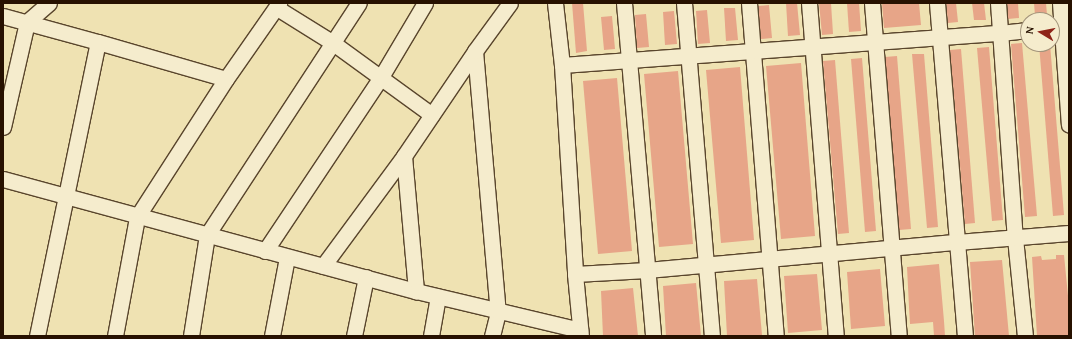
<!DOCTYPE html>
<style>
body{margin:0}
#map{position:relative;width:1072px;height:339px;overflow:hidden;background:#efe2b2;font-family:"Gentium Book Plus",serif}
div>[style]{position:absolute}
.building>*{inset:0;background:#e7a588}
.roads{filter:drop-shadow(1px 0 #59452c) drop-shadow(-1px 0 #59452c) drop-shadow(0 1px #59452c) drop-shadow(0 -1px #59452c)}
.minor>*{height:15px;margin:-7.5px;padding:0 7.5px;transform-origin:7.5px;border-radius:7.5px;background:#f5eccd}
span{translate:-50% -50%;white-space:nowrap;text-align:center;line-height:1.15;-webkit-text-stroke:4px #f5eccd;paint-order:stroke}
.frame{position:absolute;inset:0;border:4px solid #271100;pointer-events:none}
.north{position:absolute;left:1020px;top:12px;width:40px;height:40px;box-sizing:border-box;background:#f5eccd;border:1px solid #a3947b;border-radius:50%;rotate:280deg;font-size:11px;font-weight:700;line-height:16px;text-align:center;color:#271100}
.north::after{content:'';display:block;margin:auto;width:14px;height:18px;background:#8f2418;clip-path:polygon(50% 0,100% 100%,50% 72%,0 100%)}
</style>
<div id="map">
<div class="building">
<i style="clip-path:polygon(572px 3px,583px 3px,587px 51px,576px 53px)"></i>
<i style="clip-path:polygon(786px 3px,797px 3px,800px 35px,788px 36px)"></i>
<i style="clip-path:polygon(819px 3px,831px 3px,833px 34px,822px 35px)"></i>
<i style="clip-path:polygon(847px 3px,859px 3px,861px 31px,849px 32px)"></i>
<i style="clip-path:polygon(882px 3px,919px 3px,921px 25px,884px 28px)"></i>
<i style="clip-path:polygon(946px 3px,956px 3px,958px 22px,948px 23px)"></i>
<i style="clip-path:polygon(972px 3px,984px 3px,986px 20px,974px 20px)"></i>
<i style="clip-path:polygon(1007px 3px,1018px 3px,1019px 18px,1008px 19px)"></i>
<i style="clip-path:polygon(1034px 3px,1046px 3px,1047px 15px,1035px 16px)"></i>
<i style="clip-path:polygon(769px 5px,772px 38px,761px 39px,758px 6px)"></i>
<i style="clip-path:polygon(724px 8px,735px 8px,738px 40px,726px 41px)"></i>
<i style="clip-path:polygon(707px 10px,710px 43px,698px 44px,696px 11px)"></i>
<i style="clip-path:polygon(674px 11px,677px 44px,665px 45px,663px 12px)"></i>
<i style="clip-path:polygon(646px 14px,649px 47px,637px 48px,635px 15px)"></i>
<i style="clip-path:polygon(612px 16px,615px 49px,604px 50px,601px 17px)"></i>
<i style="clip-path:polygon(1022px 43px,1037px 216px,1025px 217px,1011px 44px)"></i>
<i style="clip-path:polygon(1039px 44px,1050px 44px,1064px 215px,1053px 216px)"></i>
<i style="clip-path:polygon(989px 47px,1003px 220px,992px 221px,977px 48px)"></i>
<i style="clip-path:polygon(961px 49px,975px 223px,965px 224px,950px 50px)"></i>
<i style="clip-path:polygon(912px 54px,924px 54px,938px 227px,927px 228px)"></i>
<i style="clip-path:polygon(897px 56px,911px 229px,899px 230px,885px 57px)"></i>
<i style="clip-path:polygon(862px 58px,876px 231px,865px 232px,851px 59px)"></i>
<i style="clip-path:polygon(835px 60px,849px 233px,838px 234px,823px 61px)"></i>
<i style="clip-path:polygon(801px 63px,815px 236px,781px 239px,766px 66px)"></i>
<i style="clip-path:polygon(740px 67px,754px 240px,721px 243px,706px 70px)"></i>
<i style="clip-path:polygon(678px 71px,693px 244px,659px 247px,644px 74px)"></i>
<i style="clip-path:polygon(617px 78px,632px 251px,598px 254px,583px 81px)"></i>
<i style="clip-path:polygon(1056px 255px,1064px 255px,1069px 306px,1069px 336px,1037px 336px,1032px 257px,1041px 256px,1042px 260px,1056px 259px)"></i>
<i style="clip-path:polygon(1002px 260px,1009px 336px,975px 336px,970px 262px)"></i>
<i style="clip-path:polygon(939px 264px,944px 321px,945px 336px,934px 336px,933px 322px,910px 324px,909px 307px,907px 267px)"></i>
<i style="clip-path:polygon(880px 269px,885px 326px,851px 329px,847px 272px)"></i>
<i style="clip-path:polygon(817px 274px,822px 330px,788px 333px,784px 276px)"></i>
<i style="clip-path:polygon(757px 279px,762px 335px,727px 336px,724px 281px)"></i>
<i style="clip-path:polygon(696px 283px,701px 336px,666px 336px,663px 286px)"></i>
<i style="clip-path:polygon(633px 288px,638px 336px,603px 336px,601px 291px)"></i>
</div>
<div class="roads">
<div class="minor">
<i style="left:555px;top:3px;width:62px;rotate:83.6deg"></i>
<i style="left:562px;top:65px;width:209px;rotate:86.4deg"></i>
<i style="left:575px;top:274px;width:62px;rotate:84.5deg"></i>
<i style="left:624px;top:3px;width:334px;rotate:85deg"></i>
<i style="left:684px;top:3px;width:334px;rotate:85.2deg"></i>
<i style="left:749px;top:3px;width:334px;rotate:85.4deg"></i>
<i style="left:809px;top:3px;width:334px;rotate:85.4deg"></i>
<i style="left:872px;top:3px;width:334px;rotate:85.4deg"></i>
<i style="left:937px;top:3px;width:334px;rotate:85.2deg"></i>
<i style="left:998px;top:3px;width:236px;rotate:85.9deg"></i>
<i style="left:1015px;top:238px;width:99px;rotate:84.2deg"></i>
<i style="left:1060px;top:3px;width:122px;rotate:85.8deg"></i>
<i style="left:277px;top:8px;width:66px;rotate:32deg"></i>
<i style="left:333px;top:43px;width:122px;rotate:36deg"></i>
<i style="left:3px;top:16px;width:98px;rotate:15.3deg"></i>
<i style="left:98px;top:42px;width:133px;rotate:16.1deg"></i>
<i style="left:475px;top:51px;width:262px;rotate:85deg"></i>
<i style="left:498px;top:312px;width:25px;rotate:104deg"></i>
<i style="left:562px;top:65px;width:439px;rotate:-4.2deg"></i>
<i style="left:1000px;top:33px;width:28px;rotate:-6deg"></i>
<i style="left:3px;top:127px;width:108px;rotate:-77.1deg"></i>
<i style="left:27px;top:22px;width:29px;rotate:-41deg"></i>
<i style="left:404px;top:156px;width:136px;rotate:84.9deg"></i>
<i style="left:3px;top:179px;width:428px;rotate:15.2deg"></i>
<i style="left:416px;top:291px;width:169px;rotate:13.4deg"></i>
<i style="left:265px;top:251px;width:209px;rotate:-56.3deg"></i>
<i style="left:381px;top:77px;width:86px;rotate:-59.3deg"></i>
<i style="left:323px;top:266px;width:137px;rotate:-53.6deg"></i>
<i style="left:404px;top:156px;width:127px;rotate:-55.9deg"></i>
<i style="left:475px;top:51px;width:59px;rotate:-53.9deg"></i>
<i style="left:575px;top:274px;width:72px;rotate:-3.2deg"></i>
<i style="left:647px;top:270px;width:311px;rotate:-5.2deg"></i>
<i style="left:957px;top:242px;width:112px;rotate:-4.6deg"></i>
<i style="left:37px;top:336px;width:300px;rotate:-78.3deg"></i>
<i style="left:115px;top:336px;width:121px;rotate:-79.5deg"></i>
<i style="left:137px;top:217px;width:164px;rotate:-57.2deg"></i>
<i style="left:226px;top:79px;width:93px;rotate:-55.1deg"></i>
<i style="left:191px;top:336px;width:102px;rotate:-81deg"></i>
<i style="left:207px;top:235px;width:277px;rotate:-56.8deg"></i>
<i style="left:272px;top:336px;width:80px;rotate:-79.2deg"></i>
<i style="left:354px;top:336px;width:60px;rotate:-78.5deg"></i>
<i style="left:431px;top:336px;width:40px;rotate:-80deg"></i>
</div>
</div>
<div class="frame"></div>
<div class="north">N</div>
</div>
